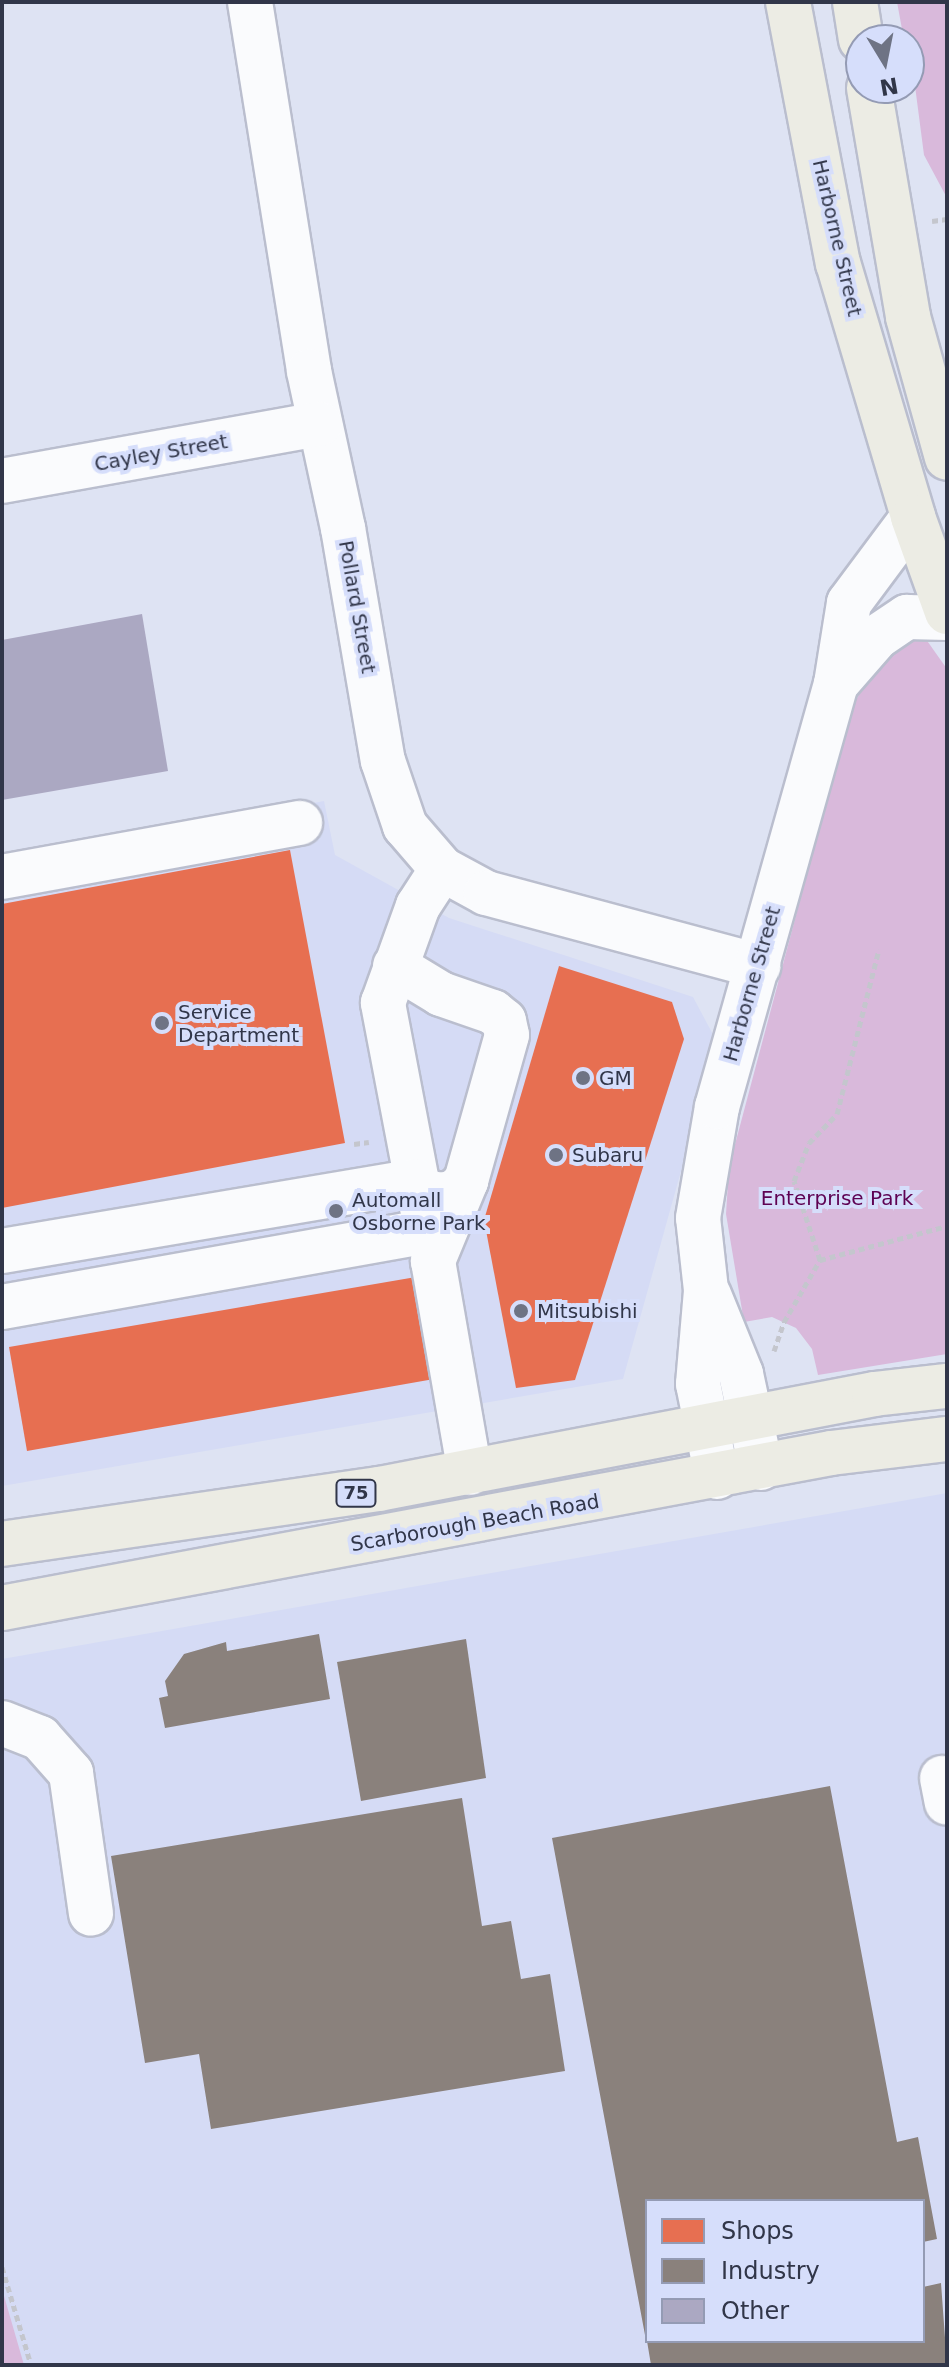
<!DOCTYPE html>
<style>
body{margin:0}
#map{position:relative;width:949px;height:2367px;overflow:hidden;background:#dee3f3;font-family:"DejaVu Sans",sans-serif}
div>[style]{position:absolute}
.built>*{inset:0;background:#d5dbf5}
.green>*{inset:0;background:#d9b9db}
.shops>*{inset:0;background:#e76f51}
.industry>*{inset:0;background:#8a817c}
.building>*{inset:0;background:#aba8c2}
.path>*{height:5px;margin-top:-2.5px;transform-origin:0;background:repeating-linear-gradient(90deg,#c4c6cd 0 6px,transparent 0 10px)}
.roads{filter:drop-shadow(2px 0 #babece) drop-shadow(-2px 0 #babece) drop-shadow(0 2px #babece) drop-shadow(0 -2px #babece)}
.minor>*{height:44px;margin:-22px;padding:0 22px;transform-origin:22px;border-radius:22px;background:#fafbfd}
.major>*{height:44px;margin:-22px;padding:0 22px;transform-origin:22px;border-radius:22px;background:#ecece4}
.dots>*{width:22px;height:22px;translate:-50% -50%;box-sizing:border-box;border:4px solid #d6defb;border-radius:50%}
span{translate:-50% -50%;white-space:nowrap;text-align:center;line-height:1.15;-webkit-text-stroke:8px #d6defb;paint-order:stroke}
.shield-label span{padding:2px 6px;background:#d6defb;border:2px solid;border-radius:6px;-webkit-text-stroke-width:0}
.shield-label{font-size:18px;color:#313649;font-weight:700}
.street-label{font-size:20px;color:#313649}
.poi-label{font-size:20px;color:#313649}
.left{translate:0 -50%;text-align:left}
.park-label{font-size:20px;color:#5e0253}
.frame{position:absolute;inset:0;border:4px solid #313649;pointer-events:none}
.legend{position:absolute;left:645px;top:2199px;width:280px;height:144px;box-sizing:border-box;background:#d6defb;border:2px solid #949bb4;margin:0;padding:10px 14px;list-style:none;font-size:24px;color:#313649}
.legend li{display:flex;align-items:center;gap:16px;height:40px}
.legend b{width:40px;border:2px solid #949bb4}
.north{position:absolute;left:845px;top:24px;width:80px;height:80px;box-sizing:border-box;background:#d6defb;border:2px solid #949bb4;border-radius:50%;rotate:170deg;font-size:22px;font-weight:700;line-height:32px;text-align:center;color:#313649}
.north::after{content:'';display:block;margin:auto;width:28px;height:36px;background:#6e7384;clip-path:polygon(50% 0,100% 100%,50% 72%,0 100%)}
</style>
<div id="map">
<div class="built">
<i style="clip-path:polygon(324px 801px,335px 855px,449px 918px,693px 997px,717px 1042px,623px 1379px,2px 1486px,2px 863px)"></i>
<i style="clip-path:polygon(evenodd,947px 1493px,947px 2365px,2px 2365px,2px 1659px,947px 1493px,647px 2201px,923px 2201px,923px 2341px,647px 2341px,647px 2201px)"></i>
</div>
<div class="green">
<i style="clip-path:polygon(897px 2px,947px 2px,947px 198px,924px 155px,909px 40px,904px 40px)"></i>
<i style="clip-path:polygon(923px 635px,947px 669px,947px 1354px,818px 1375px,812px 1349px,796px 1328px,772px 1317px,744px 1322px,726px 1214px,729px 1167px,851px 709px,883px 652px)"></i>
<i style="clip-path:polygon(2px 2289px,24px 2365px,2px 2365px)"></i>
</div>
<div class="shops">
<i style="clip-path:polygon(290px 850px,345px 1143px,2px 1208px,2px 904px)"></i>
<i style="clip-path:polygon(559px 966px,672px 1002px,684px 1039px,575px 1380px,516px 1388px,484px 1220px)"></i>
<i style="clip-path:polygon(416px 1277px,434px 1379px,27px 1451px,9px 1347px)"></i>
</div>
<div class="industry">
<i style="clip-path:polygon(319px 1634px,330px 1699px,165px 1728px,159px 1698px,168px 1696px,165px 1681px,184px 1654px,226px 1642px,227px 1651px)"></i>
<i style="clip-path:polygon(466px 1639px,486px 1778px,361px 1801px,337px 1662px)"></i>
<i style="clip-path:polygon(830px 1786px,897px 2142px,918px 2137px,937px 2239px,923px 2242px,923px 2201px,647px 2201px,645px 2335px,552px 1838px)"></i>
<i style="clip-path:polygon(462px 1798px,482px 1926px,511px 1921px,521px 1979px,550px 1974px,565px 2071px,211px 2129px,199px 2054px,145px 2063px,111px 1856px)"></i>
<i style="clip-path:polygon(941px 2283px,947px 2365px,651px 2365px,647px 2341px,923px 2341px,923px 2287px)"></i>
</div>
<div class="building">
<i style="clip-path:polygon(142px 614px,168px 771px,2px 800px,2px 640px)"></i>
</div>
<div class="path">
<i style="left:932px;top:221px;width:15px;rotate:-8deg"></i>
<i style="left:354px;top:1144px;width:15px;rotate:-8deg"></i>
<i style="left:820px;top:1260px;width:83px;rotate:-108.2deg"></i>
<i style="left:794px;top:1181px;width:41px;rotate:-68.5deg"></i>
<i style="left:809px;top:1143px;width:40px;rotate:-46deg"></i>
<i style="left:837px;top:1114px;width:170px;rotate:-75.7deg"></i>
<i style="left:774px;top:1351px;width:31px;rotate:-71deg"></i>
<i style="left:784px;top:1322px;width:72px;rotate:-59.9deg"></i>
<i style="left:820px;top:1260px;width:131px;rotate:-15deg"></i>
<i style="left:2px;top:2267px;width:102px;rotate:73.5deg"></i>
</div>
<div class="roads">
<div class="minor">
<i style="left:250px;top:2px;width:374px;rotate:80.9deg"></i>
<i style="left:309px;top:371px;width:161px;rotate:77.8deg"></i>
<i style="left:343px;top:528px;width:236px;rotate:80.3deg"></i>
<i style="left:383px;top:761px;width:69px;rotate:71.3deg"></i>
<i style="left:405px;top:826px;width:57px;rotate:49.3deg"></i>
<i style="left:442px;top:869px;width:50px;rotate:28.6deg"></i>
<i style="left:486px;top:893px;width:282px;rotate:15deg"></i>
<i style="left:2px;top:481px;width:323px;rotate:-10.2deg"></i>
<i style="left:836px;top:684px;width:62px;rotate:-48.9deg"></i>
<i style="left:877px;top:637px;width:36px;rotate:-34deg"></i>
<i style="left:907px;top:617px;width:40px;rotate:1.4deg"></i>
<i style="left:2px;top:877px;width:303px;rotate:-10.3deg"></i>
<i style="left:395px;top:966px;width:54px;rotate:31.3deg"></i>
<i style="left:441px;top:994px;width:55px;rotate:19.1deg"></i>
<i style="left:493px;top:1012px;width:14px;rotate:39deg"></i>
<i style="left:504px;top:1021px;width:14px;rotate:78deg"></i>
<i style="left:507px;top:1035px;width:152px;rotate:105.7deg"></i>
<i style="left:466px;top:1181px;width:87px;rotate:112.4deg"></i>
<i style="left:433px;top:1261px;width:215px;rotate:80.1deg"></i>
<i style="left:422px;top:1208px;width:209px;rotate:-100.8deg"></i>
<i style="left:383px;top:1003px;width:103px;rotate:-70.2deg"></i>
<i style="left:418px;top:906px;width:44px;rotate:-57deg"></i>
<i style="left:2px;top:1251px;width:419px;rotate:-9.6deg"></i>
<i style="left:415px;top:1181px;width:16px;rotate:43deg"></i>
<i style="left:427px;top:1192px;width:14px;rotate:12deg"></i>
<i style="left:441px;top:1195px;width:14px;rotate:-12deg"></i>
<i style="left:455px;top:1192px;width:16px;rotate:-45deg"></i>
<i style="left:709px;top:1295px;width:85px;rotate:67.9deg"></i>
<i style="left:741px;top:1374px;width:96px;rotate:78deg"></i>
<i style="left:2px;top:1307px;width:451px;rotate:-10.1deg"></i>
<i style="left:717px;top:1477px;width:95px;rotate:-101.5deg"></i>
<i style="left:698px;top:1384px;width:94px;rotate:-85.1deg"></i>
<i style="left:706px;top:1290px;width:72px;rotate:-96.3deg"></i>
<i style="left:698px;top:1218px;width:113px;rotate:-80.3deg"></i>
<i style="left:717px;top:1107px;width:439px;rotate:-74.3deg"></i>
<i style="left:836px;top:684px;width:82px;rotate:-80.9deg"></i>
<i style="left:849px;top:603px;width:107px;rotate:-53.3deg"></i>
<i style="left:2px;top:1723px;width:41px;rotate:21.5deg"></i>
<i style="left:40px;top:1738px;width:47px;rotate:48.5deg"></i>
<i style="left:71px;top:1773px;width:142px;rotate:81.9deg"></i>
<i style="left:942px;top:1778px;width:25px;rotate:79deg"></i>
</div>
<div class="major">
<i style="left:788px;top:2px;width:266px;rotate:79.2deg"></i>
<i style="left:838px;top:263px;width:265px;rotate:73.5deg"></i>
<i style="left:913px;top:517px;width:101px;rotate:70.3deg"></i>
<i style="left:855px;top:2px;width:38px;rotate:81deg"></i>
<i style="left:869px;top:88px;width:232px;rotate:80.3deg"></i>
<i style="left:908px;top:317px;width:146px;rotate:74.5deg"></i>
<i style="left:2px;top:1544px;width:381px;rotate:-8.3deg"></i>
<i style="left:379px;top:1489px;width:504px;rotate:-10.86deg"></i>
<i style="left:874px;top:1394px;width:73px;rotate:-6.3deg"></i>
<i style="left:2px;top:1608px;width:843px;rotate:-10.59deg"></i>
<i style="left:831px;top:1453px;width:117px;rotate:-6.9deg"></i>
</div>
</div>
<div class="dots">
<i style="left:162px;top:1023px;background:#6e7384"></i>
<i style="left:583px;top:1078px;background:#6e7384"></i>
<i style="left:556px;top:1155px;background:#6e7384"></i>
<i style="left:336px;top:1211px;background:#6e7384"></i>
<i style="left:521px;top:1311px;background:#6e7384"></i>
</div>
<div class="shield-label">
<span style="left:356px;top:1493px">75</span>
</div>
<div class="street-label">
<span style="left:837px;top:238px;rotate:77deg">Harborne Street</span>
<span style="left:161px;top:453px;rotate:-10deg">Cayley Street</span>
<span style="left:357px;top:607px;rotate:80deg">Pollard Street</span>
<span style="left:752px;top:984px;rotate:-74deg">Harborne Street</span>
<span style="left:475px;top:1523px;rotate:-10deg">Scarborough Beach Road</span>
</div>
<div class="poi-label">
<span class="left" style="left:178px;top:1024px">Service<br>Department</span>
<span class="left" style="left:599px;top:1078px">GM</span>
<span class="left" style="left:572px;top:1155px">Subaru</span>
<span class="left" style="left:352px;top:1212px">Automall<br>Osborne Park</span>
<span class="left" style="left:537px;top:1311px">Mitsubishi</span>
</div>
<div class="park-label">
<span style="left:837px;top:1198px">Enterprise Park</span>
</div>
<div class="frame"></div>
<ul class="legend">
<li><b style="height:22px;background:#e76f51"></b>Shops</li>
<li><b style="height:22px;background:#8a817c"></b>Industry</li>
<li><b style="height:22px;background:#aba8c2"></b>Other</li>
</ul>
<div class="north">N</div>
</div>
